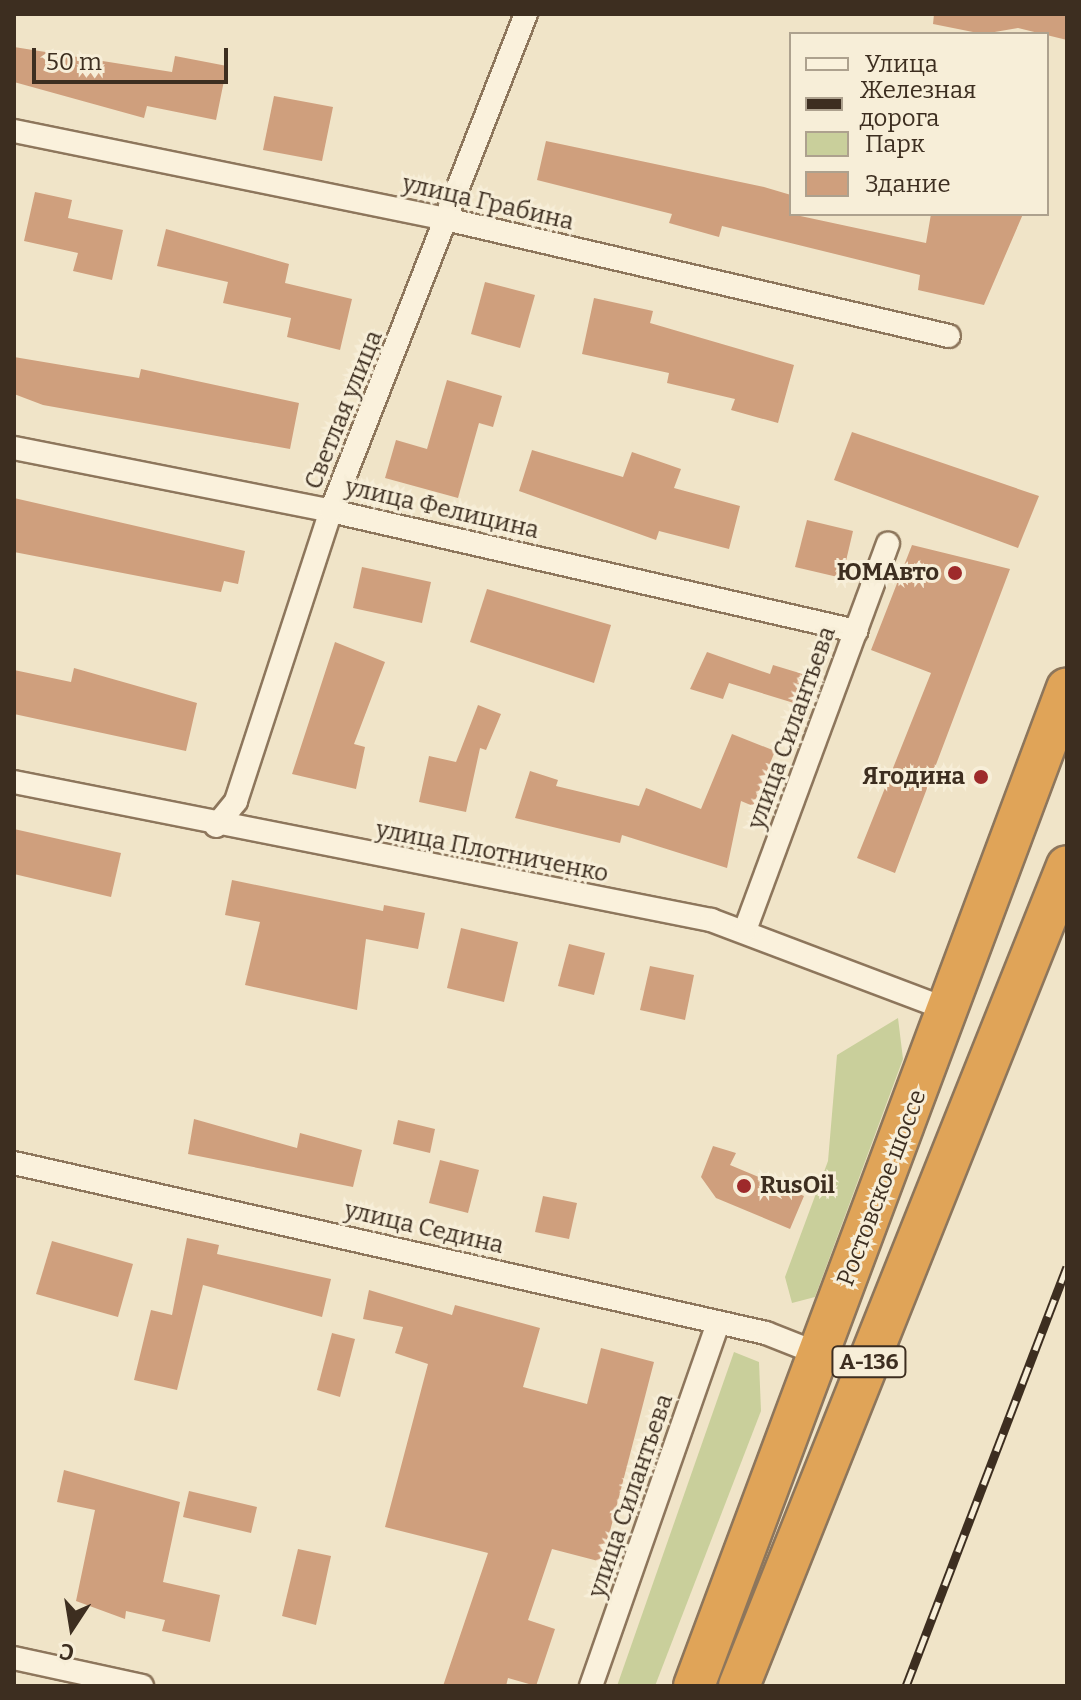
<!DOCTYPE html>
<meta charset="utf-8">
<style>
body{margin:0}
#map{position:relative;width:1081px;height:1700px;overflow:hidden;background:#f0e4c8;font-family:Bitter,serif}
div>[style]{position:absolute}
.green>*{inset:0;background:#c9cf9b}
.building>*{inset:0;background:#cf9f7d}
.roads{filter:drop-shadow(2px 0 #8d765c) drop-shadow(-2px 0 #8d765c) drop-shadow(0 2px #8d765c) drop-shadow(0 -2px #8d765c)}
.street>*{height:22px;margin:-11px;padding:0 11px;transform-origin:11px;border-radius:11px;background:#faf1dc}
.highway>*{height:40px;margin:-20px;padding:0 20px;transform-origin:20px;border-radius:20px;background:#e0a458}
.rail>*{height:9px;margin-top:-4.5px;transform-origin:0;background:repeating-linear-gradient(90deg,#f7eed8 0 18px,#3d2e20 0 36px);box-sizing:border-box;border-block:2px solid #3d2e20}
.dots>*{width:22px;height:22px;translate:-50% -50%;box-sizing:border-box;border:4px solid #f7eed8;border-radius:50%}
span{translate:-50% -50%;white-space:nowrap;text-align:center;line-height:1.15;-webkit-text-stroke:6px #f7eed8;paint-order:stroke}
.shield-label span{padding:2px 6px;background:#f7eed8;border:2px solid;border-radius:6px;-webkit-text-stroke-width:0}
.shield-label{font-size:22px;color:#3d2e20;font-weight:700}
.street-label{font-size:24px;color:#3d2e20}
.poi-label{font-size:24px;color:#3d2e20;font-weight:700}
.right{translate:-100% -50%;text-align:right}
.left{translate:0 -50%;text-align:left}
.frame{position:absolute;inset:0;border:16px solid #3d2e20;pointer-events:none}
.legend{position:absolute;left:789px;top:32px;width:260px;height:184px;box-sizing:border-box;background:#f7eed8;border:2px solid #ada18e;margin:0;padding:10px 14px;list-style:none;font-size:24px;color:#3d2e20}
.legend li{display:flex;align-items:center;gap:16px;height:40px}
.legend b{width:40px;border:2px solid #ada18e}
.north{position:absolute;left:32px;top:1588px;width:80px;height:80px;-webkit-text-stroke:6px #f7eed8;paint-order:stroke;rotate:192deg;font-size:22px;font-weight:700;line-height:32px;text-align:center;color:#3d2e20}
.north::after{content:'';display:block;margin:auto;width:28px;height:36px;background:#3d2e20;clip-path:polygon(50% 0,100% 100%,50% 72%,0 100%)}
.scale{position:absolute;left:32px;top:48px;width:196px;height:36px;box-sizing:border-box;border:4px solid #3d2e20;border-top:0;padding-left:10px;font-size:24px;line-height:28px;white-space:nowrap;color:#3d2e20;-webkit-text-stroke:6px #f7eed8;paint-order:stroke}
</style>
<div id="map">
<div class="green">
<i style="clip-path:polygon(898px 1018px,903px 1059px,815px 1297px,792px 1303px,785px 1277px,828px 1161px,837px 1055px)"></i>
<i style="clip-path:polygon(734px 1352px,759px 1362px,761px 1411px,655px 1686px,617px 1686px)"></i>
</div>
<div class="building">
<i style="clip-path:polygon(934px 14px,1067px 14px,1067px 40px,1018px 28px,983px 34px,933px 24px)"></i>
<i style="clip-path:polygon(14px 47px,172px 72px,175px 56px,227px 66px,216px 120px,147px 106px,144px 118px,14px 82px)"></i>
<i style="clip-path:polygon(274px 96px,333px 107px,322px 161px,263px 150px)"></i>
<i style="clip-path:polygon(546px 141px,764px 187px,791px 195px,791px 214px,926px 243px,931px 214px,1023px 214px,984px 305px,918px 290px,920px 275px,722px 226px,719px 237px,669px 223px,672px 214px,537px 180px)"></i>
<i style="clip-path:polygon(35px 192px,72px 200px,68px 218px,123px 230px,112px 280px,73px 271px,78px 253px,24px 241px)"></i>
<i style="clip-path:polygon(166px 229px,289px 264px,285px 283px,352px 299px,340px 350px,287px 337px,291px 318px,223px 303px,228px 282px,157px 266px)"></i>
<i style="clip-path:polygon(485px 282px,535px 295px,520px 348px,471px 334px)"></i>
<i style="clip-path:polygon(594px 298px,653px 311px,650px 323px,794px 365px,778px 423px,731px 410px,735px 399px,667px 383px,669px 373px,582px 354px)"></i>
<i style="clip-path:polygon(14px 357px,139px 378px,141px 369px,299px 403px,290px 449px,43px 405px,14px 394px)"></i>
<i style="clip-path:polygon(447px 380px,502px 396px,493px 427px,479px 423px,458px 498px,385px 478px,396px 440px,427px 449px)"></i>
<i style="clip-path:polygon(852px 432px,1039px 496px,1018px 548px,834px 480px)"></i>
<i style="clip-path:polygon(532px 450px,623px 477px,632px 452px,681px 469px,674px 488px,740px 506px,729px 549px,659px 531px,656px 540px,519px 491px)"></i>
<i style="clip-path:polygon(14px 498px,245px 551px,238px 584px,224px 581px,221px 592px,14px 552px)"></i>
<i style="clip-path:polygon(807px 520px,853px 531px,842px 578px,795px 567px)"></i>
<i style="clip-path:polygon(912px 545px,1010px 569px,895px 873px,857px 858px,931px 673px,871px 650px)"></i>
<i style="clip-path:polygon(362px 567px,431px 582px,422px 623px,353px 608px)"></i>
<i style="clip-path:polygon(487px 589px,611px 625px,594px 683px,470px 642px)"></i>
<i style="clip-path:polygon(335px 642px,385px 662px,354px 744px,365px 747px,356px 789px,292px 774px)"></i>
<i style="clip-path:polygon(707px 652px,770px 674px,773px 665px,806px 675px,797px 704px,729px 683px,723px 699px,690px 689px)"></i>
<i style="clip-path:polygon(74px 668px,197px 703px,186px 751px,14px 714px,14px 670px,71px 682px)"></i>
<i style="clip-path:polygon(478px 705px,501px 714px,486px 750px,480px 748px,466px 812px,419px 802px,429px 756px,456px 762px)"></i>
<i style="clip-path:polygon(732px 734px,775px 751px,753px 806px,741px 801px,727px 868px,622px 835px,620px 843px,515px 818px,530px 771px,558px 780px,556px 786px,639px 806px,646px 788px,701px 809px)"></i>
<i style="clip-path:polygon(14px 829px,121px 853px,111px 897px,14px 874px)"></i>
<i style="clip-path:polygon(232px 880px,383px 911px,384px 905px,425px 913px,418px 949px,366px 939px,357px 1010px,245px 985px,260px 922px,225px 915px)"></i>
<i style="clip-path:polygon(461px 928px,518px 942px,504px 1002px,447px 988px)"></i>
<i style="clip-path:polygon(569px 944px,605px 953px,594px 995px,558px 986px)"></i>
<i style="clip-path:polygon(650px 966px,694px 975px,685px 1020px,640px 1010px)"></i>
<i style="clip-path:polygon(194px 1119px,297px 1148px,300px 1133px,362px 1150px,353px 1187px,188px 1154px)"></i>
<i style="clip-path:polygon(398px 1120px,435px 1129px,430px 1153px,393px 1144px)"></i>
<i style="clip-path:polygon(713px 1146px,736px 1153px,730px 1165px,804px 1196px,790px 1229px,716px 1198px,701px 1177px)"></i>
<i style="clip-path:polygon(440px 1160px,479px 1170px,468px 1213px,429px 1203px)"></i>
<i style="clip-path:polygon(543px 1196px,577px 1203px,569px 1239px,535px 1232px)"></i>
<i style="clip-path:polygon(187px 1238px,219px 1245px,217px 1254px,331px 1279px,322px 1317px,203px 1285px,177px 1390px,134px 1380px,151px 1310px,172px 1315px)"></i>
<i style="clip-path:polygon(52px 1241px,133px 1264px,118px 1317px,36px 1294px)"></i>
<i style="clip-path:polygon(369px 1290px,452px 1315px,455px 1305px,540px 1328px,523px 1387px,587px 1404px,601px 1348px,654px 1362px,602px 1562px,552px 1549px,528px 1620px,555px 1629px,536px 1686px,508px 1678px,506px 1686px,443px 1686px,488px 1553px,385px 1527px,428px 1364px,395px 1353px,403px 1327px,363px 1319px)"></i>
<i style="clip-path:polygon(332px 1333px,355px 1339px,340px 1397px,317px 1390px)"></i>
<i style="clip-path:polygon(64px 1470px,180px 1502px,163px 1582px,220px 1595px,210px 1642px,162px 1631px,165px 1620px,126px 1611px,125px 1619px,76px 1601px,95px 1510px,57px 1502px)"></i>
<i style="clip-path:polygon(189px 1491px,257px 1507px,251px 1533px,183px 1517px)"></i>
<i style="clip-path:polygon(298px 1549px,331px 1556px,316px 1625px,282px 1616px)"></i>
</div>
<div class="roads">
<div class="street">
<i style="left:14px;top:131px;width:445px;rotate:11.5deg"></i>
<i style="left:450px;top:220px;width:512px;rotate:13.09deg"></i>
<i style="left:14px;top:448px;width:323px;rotate:11.2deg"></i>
<i style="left:331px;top:511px;width:539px;rotate:12.88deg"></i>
<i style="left:14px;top:782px;width:711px;rotate:11.2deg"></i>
<i style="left:711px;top:920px;width:254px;rotate:20.7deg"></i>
<i style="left:216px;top:826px;width:32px;rotate:-51deg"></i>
<i style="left:236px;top:801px;width:305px;rotate:-71.9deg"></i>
<i style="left:331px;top:511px;width:534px;rotate:-68.58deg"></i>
<i style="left:745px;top:930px;width:412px;rotate:-69.7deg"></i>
<i style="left:14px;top:1163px;width:771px;rotate:12.74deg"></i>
<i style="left:766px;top:1333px;width:57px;rotate:21.6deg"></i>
<i style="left:14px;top:1658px;width:131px;rotate:12.3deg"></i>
<i style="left:591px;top:1686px;width:385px;rotate:-70.7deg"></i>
</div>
<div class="highway">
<i style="left:694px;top:1686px;width:1065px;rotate:-69.51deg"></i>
<i style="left:739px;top:1686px;width:883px;rotate:-68.2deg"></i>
</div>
</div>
<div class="rail">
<i style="left:906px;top:1686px;width:449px;rotate:-69deg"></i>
</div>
<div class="dots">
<i style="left:955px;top:573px;background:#9e2a2b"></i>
<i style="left:981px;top:777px;background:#9e2a2b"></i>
<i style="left:744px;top:1186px;background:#9e2a2b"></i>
</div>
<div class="shield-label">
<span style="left:869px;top:1362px">А-136</span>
</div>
<div class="street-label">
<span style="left:488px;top:203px;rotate:13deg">улица Грабина</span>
<span style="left:344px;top:410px;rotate:-68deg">Светлая улица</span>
<span style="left:442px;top:509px;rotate:13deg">улица Фелицина</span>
<span style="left:792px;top:728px;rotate:-70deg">улица Силантьева</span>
<span style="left:492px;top:852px;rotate:11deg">улица Плотниченко</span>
<span style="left:882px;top:1188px;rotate:-69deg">Ростовское шоссе</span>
<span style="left:424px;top:1228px;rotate:13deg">улица Седина</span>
<span style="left:631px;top:1496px;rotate:-71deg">улица Силантьева</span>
</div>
<div class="poi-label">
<span class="right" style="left:939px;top:573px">ЮМАвто</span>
<span class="right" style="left:965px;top:777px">Ягодина</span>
<span class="left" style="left:760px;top:1186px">RusOil</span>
</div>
<div class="frame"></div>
<ul class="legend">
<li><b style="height:10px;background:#faf1dc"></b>Улица</li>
<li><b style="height:10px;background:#3d2e20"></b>Железная дорога</li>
<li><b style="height:22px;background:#c9cf9b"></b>Парк</li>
<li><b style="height:22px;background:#cf9f7d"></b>Здание</li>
</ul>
<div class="north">С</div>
<div class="scale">50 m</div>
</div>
